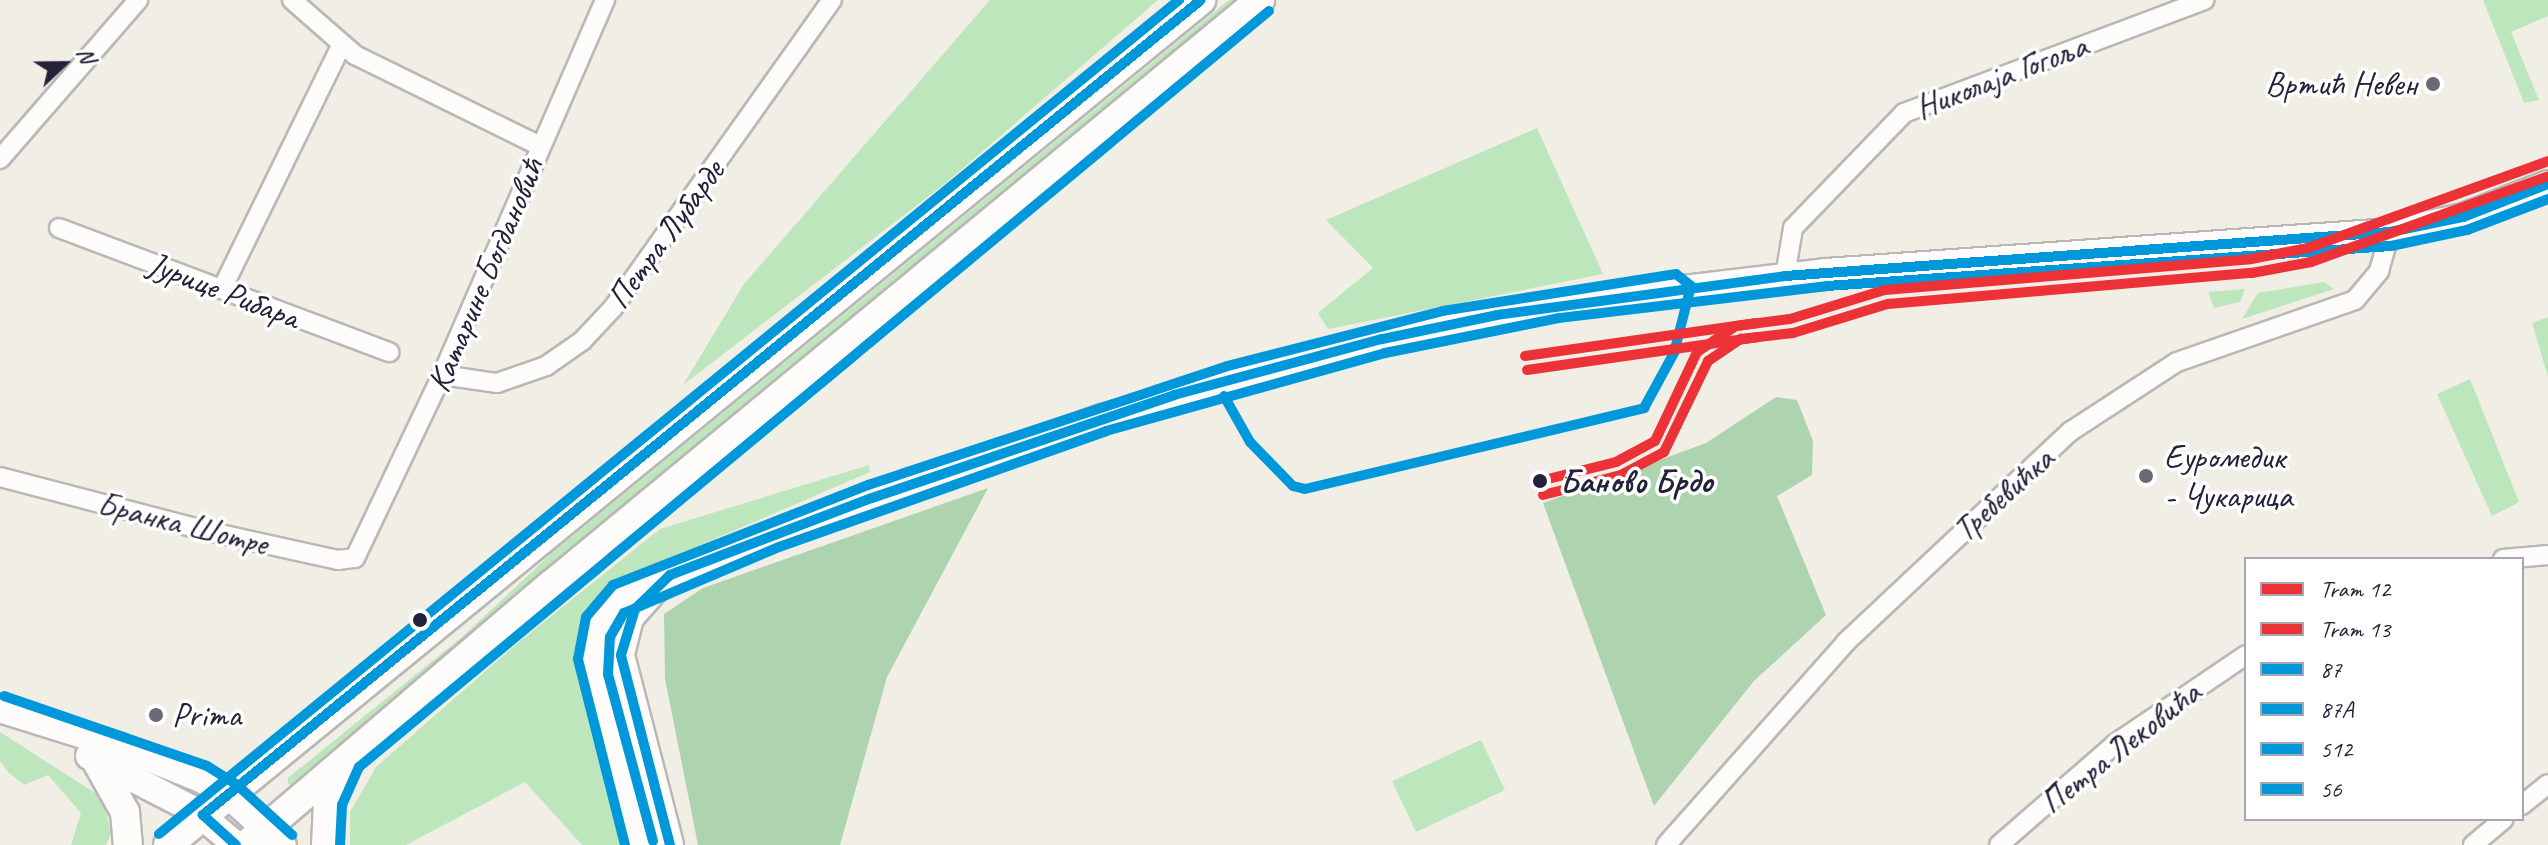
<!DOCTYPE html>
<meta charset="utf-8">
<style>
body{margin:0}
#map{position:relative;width:2548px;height:845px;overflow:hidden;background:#f1eee6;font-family:Caveat,sans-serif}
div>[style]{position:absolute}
.green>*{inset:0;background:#bee6bc}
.forest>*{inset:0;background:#aed4af}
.roads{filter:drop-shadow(2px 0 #b9b8b5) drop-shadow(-2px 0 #b9b8b5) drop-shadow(0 2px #b9b8b5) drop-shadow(0 -2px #b9b8b5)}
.street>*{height:18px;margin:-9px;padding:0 9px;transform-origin:9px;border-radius:9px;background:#fdfcfb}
.secondary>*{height:26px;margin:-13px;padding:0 13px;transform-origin:13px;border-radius:13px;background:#fdfcfb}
.primary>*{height:28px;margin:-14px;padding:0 14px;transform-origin:14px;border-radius:14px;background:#fdfcfb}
.bus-1>*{height:10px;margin:-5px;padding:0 5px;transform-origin:5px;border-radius:5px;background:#0098da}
.bus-2>*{height:10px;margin:-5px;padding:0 5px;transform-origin:5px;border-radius:5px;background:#0098da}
.bus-3>*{height:10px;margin:-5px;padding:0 5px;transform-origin:5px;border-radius:5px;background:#0098da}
.bus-4>*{height:10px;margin:-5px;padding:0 5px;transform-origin:5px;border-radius:5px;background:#0098da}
.tram-1>*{height:10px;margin:-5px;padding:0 5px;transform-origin:5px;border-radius:5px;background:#ed3237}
.tram-2>*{height:10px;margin:-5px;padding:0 5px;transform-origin:5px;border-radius:5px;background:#ed3237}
.dots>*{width:22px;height:22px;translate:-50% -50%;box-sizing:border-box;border:4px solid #fff;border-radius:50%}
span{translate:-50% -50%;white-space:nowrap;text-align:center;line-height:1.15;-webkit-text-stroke:7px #fff;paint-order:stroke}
.street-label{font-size:34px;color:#22223b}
.poi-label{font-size:34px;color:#22223b}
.right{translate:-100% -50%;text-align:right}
.left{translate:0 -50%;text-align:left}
.stop-label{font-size:34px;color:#22223b;font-weight:700}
.legend{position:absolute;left:2244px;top:557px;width:280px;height:264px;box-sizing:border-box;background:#fff;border:2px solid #a7a7b1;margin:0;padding:10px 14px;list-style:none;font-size:24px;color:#22223b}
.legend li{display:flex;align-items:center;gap:16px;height:40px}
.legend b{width:40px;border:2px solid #a7a7b1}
.north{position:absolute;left:24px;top:24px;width:80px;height:80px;-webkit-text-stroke:6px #fff;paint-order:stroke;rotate:68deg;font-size:22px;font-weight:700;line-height:32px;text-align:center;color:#22223b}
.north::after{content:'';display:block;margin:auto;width:28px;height:36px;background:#22223b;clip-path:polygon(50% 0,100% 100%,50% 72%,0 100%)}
</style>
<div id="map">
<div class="green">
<i style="clip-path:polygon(990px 0,1158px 0,947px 182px,683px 385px,744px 284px)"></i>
<i style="clip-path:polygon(1229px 0,1247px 0,293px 786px,288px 784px,288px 778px,462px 637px,552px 553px)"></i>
<i style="clip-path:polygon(2483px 0,2548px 0,2548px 16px,2511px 32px,2539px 100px,2524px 103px)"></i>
<i style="clip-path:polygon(1537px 128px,1603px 274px,1328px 329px,1318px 313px,1373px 268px,1326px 220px)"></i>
<i style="clip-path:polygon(2324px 282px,2334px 289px,2242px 319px,2258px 293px)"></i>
<i style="clip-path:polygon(2245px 289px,2240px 302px,2214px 308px,2208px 292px)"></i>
<i style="clip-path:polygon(2548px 317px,2548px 377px,2532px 323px)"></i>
<i style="clip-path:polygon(2470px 379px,2519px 502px,2492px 516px,2437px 394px)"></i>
<i style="clip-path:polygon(869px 465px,870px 472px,624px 578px,600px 593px,589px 607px,580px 670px,583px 695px,622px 845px,582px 845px,525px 782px,406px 845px,350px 845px,350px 812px,376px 767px,519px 642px,660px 529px)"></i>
<i style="clip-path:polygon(0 732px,103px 798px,111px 833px,106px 845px,71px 845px,81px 813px,48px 775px,24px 785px,8px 772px,0 761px)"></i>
<i style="clip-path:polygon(1481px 740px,1505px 790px,1416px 832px,1392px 781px)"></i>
</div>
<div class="forest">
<i style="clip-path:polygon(1776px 397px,1797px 400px,1813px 441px,1812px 475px,1777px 496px,1826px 615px,1754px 681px,1654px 806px,1543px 503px,1706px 443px)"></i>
<i style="clip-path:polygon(988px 488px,887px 677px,840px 845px,698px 845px,665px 679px,664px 614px,703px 588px)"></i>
</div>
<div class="roads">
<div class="street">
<i style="left:292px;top:0;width:84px;rotate:41.1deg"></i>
<i style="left:355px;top:55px;width:206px;rotate:26.2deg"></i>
<i style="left:0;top:159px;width:211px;rotate:-49deg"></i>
<i style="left:59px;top:228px;width:353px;rotate:20.6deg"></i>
<i style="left:1785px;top:276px;width:49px;rotate:-80.5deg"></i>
<i style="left:1793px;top:228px;width:160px;rotate:-46deg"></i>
<i style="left:1904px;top:113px;width:321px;rotate:-20.6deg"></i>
<i style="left:222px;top:289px;width:271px;rotate:-63.9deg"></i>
<i style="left:442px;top:375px;width:56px;rotate:8.3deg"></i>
<i style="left:497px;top:383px;width:52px;rotate:-19.1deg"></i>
<i style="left:546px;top:366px;width:44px;rotate:-34.8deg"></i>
<i style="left:582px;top:341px;width:45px;rotate:-46.8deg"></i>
<i style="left:613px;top:308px;width:378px;rotate:-54.6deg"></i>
<i style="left:0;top:477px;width:218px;rotate:14.6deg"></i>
<i style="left:211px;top:532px;width:130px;rotate:12.4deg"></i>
<i style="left:338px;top:560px;width:17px;rotate:-7deg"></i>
<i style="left:355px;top:558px;width:203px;rotate:-64.6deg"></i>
<i style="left:442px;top:375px;width:409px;rotate:-66.5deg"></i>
<i style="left:2503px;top:559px;width:45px;rotate:-5.1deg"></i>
<i style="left:2522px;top:805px;width:33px;rotate:-39deg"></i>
<i style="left:1666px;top:845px;width:271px;rotate:-48.4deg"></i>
<i style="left:1846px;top:642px;width:308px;rotate:-43.2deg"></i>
<i style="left:2071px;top:431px;width:126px;rotate:-33.1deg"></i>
<i style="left:2177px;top:362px;width:188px;rotate:-19.2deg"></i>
<i style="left:2355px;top:300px;width:38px;rotate:-50deg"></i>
<i style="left:2379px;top:271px;width:41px;rotate:-74.2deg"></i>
<i style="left:1999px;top:845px;width:154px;rotate:-41deg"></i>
<i style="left:2115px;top:744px;width:158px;rotate:-34.2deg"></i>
<i style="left:2473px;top:845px;width:40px;rotate:-40deg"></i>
</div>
<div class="secondary">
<i style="left:659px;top:585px;width:44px;rotate:131.3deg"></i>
<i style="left:630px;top:618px;width:38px;rotate:104deg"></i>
<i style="left:621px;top:655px;width:196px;rotate:75.5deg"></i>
<i style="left:0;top:709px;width:124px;rotate:17.4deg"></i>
<i style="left:118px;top:746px;width:89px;rotate:21.7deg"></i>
<i style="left:201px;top:779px;width:31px;rotate:31deg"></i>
<i style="left:228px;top:795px;width:74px;rotate:42.3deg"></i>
<i style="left:89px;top:756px;width:120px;rotate:27.2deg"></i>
<i style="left:196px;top:811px;width:52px;rotate:40.4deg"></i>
<i style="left:639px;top:845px;width:176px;rotate:-104.8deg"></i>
<i style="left:594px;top:675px;width:42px;rotate:-87.3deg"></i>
<i style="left:596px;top:633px;width:36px;rotate:-60deg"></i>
<i style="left:614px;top:602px;width:174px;rotate:-23deg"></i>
<i style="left:774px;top:534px;width:348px;rotate:-19.5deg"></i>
<i style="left:1102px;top:418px;width:291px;rotate:-15.8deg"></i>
<i style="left:1382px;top:339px;width:178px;rotate:-11.3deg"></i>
<i style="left:1557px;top:304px;width:271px;rotate:-6.8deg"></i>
<i style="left:1826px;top:272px;width:565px;rotate:-4.06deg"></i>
<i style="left:2390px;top:232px;width:75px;rotate:-11.6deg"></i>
<i style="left:2463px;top:217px;width:91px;rotate:-21.2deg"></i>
</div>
<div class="primary">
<i style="left:97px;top:762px;width:57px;rotate:60.8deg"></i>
<i style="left:125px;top:812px;width:33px;rotate:85deg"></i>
<i style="left:168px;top:845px;width:1335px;rotate:-39.28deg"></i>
<i style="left:246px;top:845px;width:402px;rotate:-40.5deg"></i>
<i style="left:552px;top:584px;width:918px;rotate:-39.52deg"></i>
<i style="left:326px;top:845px;width:43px;rotate:-87.3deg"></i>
<i style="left:328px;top:802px;width:39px;rotate:-67deg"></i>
</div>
</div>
<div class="bus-1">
<i style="left:236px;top:845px;width:45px;rotate:-137.7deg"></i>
<i style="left:203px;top:815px;width:1288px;rotate:-39.24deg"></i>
<i style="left:670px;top:845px;width:196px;rotate:-104.5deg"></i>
<i style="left:621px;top:655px;width:48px;rotate:-73.1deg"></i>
<i style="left:635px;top:609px;width:49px;rotate:-44.2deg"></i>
<i style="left:670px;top:575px;width:216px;rotate:-20.9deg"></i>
<i style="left:872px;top:498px;width:319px;rotate:-18.8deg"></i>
<i style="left:1174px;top:395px;width:215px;rotate:-15.1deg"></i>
<i style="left:1382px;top:339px;width:117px;rotate:-11.8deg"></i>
<i style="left:1497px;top:315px;width:291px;rotate:-7.7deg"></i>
<i style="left:1785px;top:276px;width:607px;rotate:-4.16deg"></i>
<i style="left:2390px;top:232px;width:75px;rotate:-11.6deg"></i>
<i style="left:2463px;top:217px;width:91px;rotate:-21.2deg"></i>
</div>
<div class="bus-2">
<i style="left:653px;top:841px;width:173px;rotate:-105.1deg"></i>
<i style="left:608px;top:674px;width:37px;rotate:-87deg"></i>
<i style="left:610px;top:637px;width:28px;rotate:-60deg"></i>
<i style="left:624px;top:613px;width:168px;rotate:-23.1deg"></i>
<i style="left:779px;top:547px;width:347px;rotate:-19.5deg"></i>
<i style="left:1106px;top:431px;width:290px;rotate:-15.6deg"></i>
<i style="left:1385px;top:353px;width:177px;rotate:-11.4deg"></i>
<i style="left:1559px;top:318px;width:270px;rotate:-6.8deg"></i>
<i style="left:1827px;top:286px;width:565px;rotate:-4.06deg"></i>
<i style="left:2391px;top:246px;width:78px;rotate:-11.9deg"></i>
<i style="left:2467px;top:230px;width:87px;rotate:-20.9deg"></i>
<i style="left:340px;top:845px;width:40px;rotate:-87.1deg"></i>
<i style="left:342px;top:805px;width:42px;rotate:-65.9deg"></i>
<i style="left:359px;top:767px;width:1183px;rotate:-39.72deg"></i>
</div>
<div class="bus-3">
<i style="left:1224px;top:396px;width:53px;rotate:60.5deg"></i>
<i style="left:1250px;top:442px;width:62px;rotate:45.7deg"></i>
<i style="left:1293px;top:486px;width:12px;rotate:14deg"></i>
<i style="left:1305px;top:489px;width:349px;rotate:-13.4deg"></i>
<i style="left:1644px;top:408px;width:63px;rotate:-61.4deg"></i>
<i style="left:1674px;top:353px;width:69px;rotate:-75.8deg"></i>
<i style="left:1691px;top:286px;width:19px;rotate:-141deg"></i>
<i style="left:1676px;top:274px;width:236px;rotate:171deg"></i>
<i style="left:1443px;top:311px;width:223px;rotate:165.7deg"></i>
<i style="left:4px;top:696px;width:215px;rotate:19deg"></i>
<i style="left:207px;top:766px;width:34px;rotate:32deg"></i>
<i style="left:236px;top:784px;width:76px;rotate:42.3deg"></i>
<i style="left:625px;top:845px;width:192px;rotate:-104.2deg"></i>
<i style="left:578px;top:659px;width:43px;rotate:-79.2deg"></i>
<i style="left:586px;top:617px;width:42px;rotate:-49.8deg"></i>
<i style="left:613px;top:585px;width:274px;rotate:-21.4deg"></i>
<i style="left:868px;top:485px;width:378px;rotate:-18.3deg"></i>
</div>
<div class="bus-4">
<i style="left:159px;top:834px;width:1318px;rotate:-39.27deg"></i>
</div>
<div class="tram-1">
<i style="left:1525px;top:356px;width:234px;rotate:-8.1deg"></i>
<i style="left:1540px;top:481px;width:78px;rotate:-14deg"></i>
<i style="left:1616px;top:462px;width:44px;rotate:-28.3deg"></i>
<i style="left:1655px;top:441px;width:98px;rotate:-64.7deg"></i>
<i style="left:1697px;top:352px;width:47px;rotate:-33.7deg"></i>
<i style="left:1736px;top:326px;width:54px;rotate:-7.4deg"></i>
<i style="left:1790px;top:319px;width:99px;rotate:-17deg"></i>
<i style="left:1885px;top:290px;width:367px;rotate:-4.8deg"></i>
<i style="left:2251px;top:259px;width:58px;rotate:-10.9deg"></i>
<i style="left:2308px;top:248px;width:255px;rotate:-19.9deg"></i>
</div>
<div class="tram-2">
<i style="left:1527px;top:370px;width:234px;rotate:-8.1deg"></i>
<i style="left:1543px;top:495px;width:81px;rotate:-14.4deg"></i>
<i style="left:1621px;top:475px;width:49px;rotate:-28.1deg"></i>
<i style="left:1664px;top:452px;width:101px;rotate:-64.2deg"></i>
<i style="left:1708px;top:361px;width:40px;rotate:-34deg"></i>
<i style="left:1741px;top:339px;width:52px;rotate:-6.6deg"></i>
<i style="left:1793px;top:333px;width:99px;rotate:-17deg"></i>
<i style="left:1888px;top:304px;width:365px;rotate:-4.9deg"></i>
<i style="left:2252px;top:273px;width:60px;rotate:-10.6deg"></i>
<i style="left:2311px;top:262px;width:252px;rotate:-19.9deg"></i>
</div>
<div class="dots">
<i style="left:2433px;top:84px;background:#6a6977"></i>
<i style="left:2146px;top:476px;background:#6a6977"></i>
<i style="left:1540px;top:481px;background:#22223b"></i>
<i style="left:420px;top:620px;background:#22223b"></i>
<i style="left:156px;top:715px;background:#6a6977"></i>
</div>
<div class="street-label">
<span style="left:2001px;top:76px;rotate:-21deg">Николаја Гогоља</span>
<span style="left:665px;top:234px;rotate:-54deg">Петра Лубарде</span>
<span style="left:485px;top:275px;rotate:-67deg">Катарине Богдановић</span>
<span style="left:224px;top:290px;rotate:21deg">Јурице Рибара</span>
<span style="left:2003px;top:494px;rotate:-42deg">Требевићка</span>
<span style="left:183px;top:523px;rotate:14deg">Бранка Шотре</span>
<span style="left:2120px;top:747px;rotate:-38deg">Петра Лековића</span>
</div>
<div class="poi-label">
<span class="right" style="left:2417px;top:84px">Вртић Невен</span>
<span class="left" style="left:2164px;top:476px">Еуромедик<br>- Чукарица</span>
<span class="left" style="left:172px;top:715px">Prima</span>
</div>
<div class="stop-label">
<span class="left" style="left:1560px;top:481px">Баново Брдо</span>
</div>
<ul class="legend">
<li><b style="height:10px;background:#ed3237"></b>Tram 12</li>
<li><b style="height:10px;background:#ed3237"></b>Tram 13</li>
<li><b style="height:10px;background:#0098da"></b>87</li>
<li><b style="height:10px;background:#0098da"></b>87A</li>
<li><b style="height:10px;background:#0098da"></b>512</li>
<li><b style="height:10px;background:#0098da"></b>56</li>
</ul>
<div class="north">N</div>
</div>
